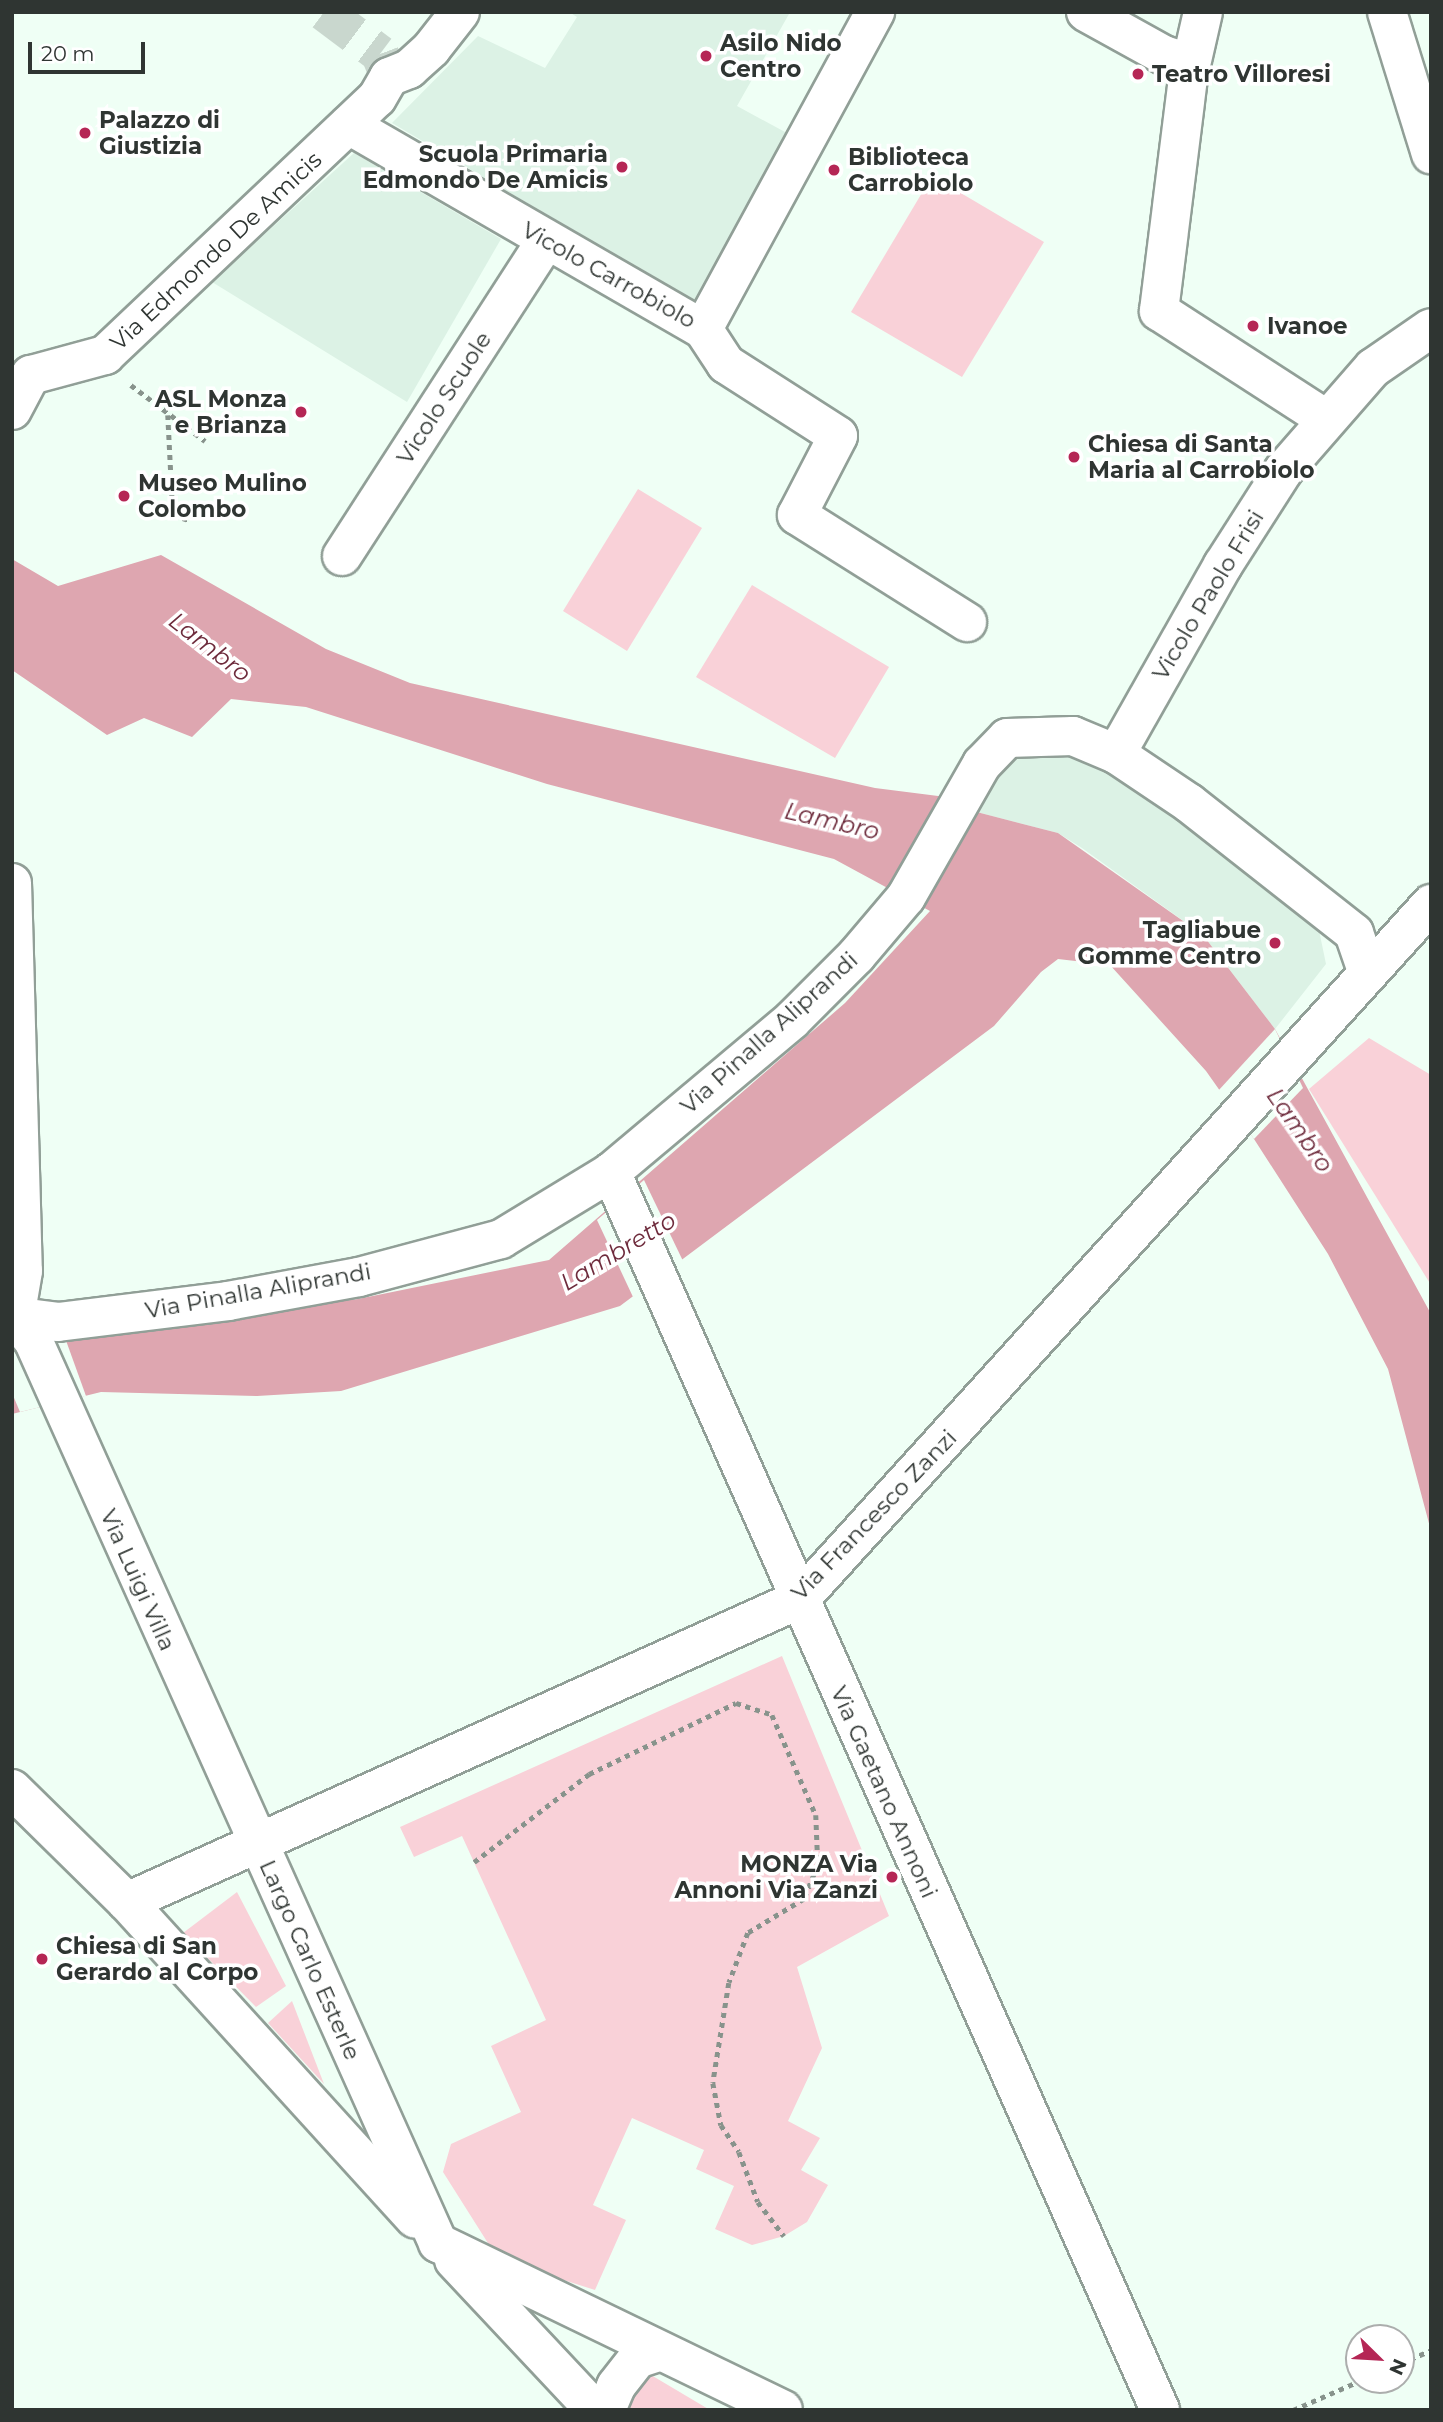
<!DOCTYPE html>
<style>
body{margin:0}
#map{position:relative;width:1443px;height:2422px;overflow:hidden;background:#effff5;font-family:Montserrat,sans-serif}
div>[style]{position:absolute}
.built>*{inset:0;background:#dcf2e5}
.green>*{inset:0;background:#f9d1d8}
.water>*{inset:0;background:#dea6b0}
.pier>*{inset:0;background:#effff5}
.minor-tunnel>*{height:38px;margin-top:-19px;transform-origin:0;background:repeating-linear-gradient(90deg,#c9d7ce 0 38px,transparent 0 57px)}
.path>*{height:4.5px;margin-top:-2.25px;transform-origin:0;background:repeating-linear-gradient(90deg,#88938c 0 5px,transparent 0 10px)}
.roads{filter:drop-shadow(2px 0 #919f97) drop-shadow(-2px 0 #919f97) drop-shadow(0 2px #919f97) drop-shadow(0 -2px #919f97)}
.minor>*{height:38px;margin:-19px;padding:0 19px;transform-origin:19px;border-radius:19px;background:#fff}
.dots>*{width:19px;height:19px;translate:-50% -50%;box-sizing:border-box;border:4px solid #fff;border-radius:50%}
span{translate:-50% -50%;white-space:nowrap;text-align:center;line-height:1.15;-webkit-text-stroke:7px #fff;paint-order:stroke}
.poi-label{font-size:23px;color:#2f3532;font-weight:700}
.left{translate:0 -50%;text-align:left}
.right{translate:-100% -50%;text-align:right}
.street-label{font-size:23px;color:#2f3532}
.water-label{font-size:24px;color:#6e2b3c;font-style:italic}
.frame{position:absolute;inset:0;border:14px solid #2f3532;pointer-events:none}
.north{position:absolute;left:1345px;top:2324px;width:70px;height:70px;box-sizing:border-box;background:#fff;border:2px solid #acaead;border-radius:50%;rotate:114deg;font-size:19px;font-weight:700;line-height:28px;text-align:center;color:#2f3532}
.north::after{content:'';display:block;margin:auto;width:24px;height:32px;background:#b52655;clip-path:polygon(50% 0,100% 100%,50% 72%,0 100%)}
.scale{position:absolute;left:28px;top:42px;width:117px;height:32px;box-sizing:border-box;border:4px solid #2f3532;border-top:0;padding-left:9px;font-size:21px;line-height:24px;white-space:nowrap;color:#2f3532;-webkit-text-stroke:5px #fff;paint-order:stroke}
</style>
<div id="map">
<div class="built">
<i style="clip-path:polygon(569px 12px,789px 14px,737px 106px,796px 138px,697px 304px,392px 123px,478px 36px,545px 68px,577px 17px)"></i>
<i style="clip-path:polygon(354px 153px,501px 239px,407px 402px,212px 282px)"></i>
<i style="clip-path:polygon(1018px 751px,1088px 756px,1315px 911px,1326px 964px,1275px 1029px,1203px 935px,1082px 848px,1058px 833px,969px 810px,996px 764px)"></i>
</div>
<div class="green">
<i style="clip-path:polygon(932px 176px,1044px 242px,962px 377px,851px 312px)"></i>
<i style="clip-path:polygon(638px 489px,702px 528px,627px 651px,563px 611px)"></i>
<i style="clip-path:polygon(752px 585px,889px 667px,835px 758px,696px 677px)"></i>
<i style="clip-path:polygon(1369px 1038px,1431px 1075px,1431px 1285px,1309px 1089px)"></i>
<i style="clip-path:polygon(782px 1656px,889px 1916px,797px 1967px,822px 2048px,788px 2121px,820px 2138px,801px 2170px,828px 2185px,807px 2222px,784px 2236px,752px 2245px,715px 2229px,734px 2186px,696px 2169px,704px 2150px,632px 2118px,593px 2205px,626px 2220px,595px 2290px,498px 2259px,443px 2172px,451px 2144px,521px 2112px,491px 2046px,546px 2020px,462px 1836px,414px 1857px,400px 1827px)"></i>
<i style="clip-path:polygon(237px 1892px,286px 1986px,256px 2007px,183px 1933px)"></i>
<i style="clip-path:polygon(292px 2001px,324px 2084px,268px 2023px)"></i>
<i style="clip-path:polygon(651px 2375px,710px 2410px,630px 2410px,625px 2405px)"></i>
</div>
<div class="water">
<i style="clip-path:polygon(161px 555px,326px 649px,410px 683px,875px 788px,946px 797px,969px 810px,1058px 833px,1203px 935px,1275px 1029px,1431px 1314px,1431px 1531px,1388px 1369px,1328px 1254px,1254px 1139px,1206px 1071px,1110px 965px,1058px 959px,1041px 972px,994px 1026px,620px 1306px,341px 1391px,257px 1396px,101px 1392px,12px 1414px,12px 1344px,358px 1299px,549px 1260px,845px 1003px,930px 911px,834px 859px,547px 784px,306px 707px,231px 699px,192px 737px,144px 718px,107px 735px,12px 670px,12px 559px,58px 586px)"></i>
</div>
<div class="pier">
<i style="clip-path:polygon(1275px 1029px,1303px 1088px,1254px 1139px,1218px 1091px)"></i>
<i style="clip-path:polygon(644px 1180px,683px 1261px,633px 1297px,597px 1220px)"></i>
<i style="clip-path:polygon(64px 1335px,86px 1396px,20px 1412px,12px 1393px,12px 1344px)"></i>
</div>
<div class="minor-tunnel">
<i style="left:324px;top:12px;width:70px;rotate:36.9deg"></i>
<i style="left:380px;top:54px;width:25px;rotate:69deg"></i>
</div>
<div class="path">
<i style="left:131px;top:385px;width:93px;rotate:37.1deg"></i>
<i style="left:168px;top:415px;width:100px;rotate:87.1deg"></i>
<i style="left:173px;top:515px;width:16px;rotate:18deg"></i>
<i style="left:474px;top:1862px;width:145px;rotate:-37.4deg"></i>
<i style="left:589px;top:1774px;width:163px;rotate:-25.8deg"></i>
<i style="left:736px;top:1703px;width:38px;rotate:18deg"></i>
<i style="left:772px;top:1715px;width:109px;rotate:66.3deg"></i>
<i style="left:816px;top:1815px;width:50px;rotate:87.7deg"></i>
<i style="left:818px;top:1865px;width:37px;rotate:112deg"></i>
<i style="left:804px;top:1899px;width:66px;rotate:148.7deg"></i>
<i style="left:748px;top:1933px;width:53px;rotate:110.8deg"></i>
<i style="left:729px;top:1983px;width:101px;rotate:99.1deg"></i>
<i style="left:713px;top:2083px;width:43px;rotate:79.2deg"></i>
<i style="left:721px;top:2125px;width:32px;rotate:56deg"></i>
<i style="left:739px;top:2152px;width:53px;rotate:69.2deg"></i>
<i style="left:758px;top:2202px;width:43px;rotate:52.6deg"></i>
<i style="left:1401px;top:2363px;width:33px;rotate:-23deg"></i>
<i style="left:1293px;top:2410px;width:75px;rotate:-23.5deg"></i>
</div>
<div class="roads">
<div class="minor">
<i style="left:1086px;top:12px;width:89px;rotate:28.9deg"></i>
<i style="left:1164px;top:55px;width:28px;rotate:18deg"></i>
<i style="left:1203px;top:12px;width:68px;rotate:102.8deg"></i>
<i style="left:1188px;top:78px;width:235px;rotate:97.1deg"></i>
<i style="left:1159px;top:311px;width:199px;rotate:32.9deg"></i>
<i style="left:1387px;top:12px;width:149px;rotate:72.8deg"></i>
<i style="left:349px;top:125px;width:409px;rotate:30deg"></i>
<i style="left:703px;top:329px;width:361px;rotate:-61.5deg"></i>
<i style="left:703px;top:329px;width:42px;rotate:56.7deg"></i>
<i style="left:726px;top:364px;width:133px;rotate:32.7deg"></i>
<i style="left:838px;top:436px;width:89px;rotate:117.4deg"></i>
<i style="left:797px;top:515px;width:201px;rotate:32.2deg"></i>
<i style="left:12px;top:410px;width:40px;rotate:-62deg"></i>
<i style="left:31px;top:375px;width:77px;rotate:-15.1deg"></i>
<i style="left:105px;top:355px;width:374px;rotate:-43.4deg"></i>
<i style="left:377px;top:98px;width:24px;rotate:-60deg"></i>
<i style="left:389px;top:77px;width:22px;rotate:-22deg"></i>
<i style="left:409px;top:69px;width:30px;rotate:-42deg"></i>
<i style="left:431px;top:49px;width:47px;rotate:-51.9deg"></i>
<i style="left:342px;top:556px;width:375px;rotate:-57.1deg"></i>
<i style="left:1116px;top:754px;width:217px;rotate:-60.5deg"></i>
<i style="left:1223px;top:565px;width:112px;rotate:-57.4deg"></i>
<i style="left:1283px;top:471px;width:137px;rotate:-48.9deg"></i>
<i style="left:1373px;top:368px;width:70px;rotate:-34.6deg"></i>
<i style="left:12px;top:883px;width:388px;rotate:88.4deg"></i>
<i style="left:23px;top:1271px;width:48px;rotate:99.7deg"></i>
<i style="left:611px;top:1172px;width:1354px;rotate:66.08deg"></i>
<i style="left:12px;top:1316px;width:46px;rotate:7.4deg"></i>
<i style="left:58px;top:1322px;width:171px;rotate:-7deg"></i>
<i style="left:228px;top:1301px;width:133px;rotate:-10.4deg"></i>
<i style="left:359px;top:1277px;width:147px;rotate:-15deg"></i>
<i style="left:501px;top:1239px;width:129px;rotate:-31.3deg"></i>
<i style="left:611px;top:1172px;width:236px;rotate:-40deg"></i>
<i style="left:792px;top:1020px;width:91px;rotate:-45deg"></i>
<i style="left:856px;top:956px;width:77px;rotate:-49.7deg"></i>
<i style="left:906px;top:897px;width:153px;rotate:-60.3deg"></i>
<i style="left:982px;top:764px;width:36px;rotate:-46deg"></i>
<i style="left:1007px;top:738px;width:66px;rotate:-1.7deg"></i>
<i style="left:1073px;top:736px;width:47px;rotate:22.7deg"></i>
<i style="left:1116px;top:754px;width:88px;rotate:33.9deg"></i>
<i style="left:1189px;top:803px;width:210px;rotate:38.2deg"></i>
<i style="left:1354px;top:933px;width:43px;rotate:71.1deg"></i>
<i style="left:15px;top:1318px;width:28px;rotate:51deg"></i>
<i style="left:33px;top:1340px;width:990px;rotate:65.84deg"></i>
<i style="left:438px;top:2243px;width:383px;rotate:25.8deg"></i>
<i style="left:12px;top:1789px;width:161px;rotate:44.5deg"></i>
<i style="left:127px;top:1902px;width:428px;rotate:47.7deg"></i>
<i style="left:127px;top:1902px;width:738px;rotate:-24.24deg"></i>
<i style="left:800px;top:1599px;width:939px;rotate:-47.76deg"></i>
<i style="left:454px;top:2260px;width:206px;rotate:46.8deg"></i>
<i style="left:606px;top:2410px;width:26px;rotate:-67deg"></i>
<i style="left:616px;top:2386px;width:34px;rotate:-52deg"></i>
<i style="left:637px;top:2359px;width:25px;rotate:-18deg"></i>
</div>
</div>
<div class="dots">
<i style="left:706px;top:56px;background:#b52655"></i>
<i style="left:1138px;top:74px;background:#b52655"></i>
<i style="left:85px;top:133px;background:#b52655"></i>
<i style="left:622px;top:167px;background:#b52655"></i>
<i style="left:834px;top:170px;background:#b52655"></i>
<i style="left:1253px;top:326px;background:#b52655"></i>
<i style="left:301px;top:412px;background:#b52655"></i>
<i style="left:1074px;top:457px;background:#b52655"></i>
<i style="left:124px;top:496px;background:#b52655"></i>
<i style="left:1275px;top:943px;background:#b52655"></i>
<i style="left:892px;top:1877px;background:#b52655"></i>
<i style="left:42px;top:1959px;background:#b52655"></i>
</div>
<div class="poi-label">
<span class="left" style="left:720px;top:56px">Asilo Nido<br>Centro</span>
<span class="left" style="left:1152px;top:74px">Teatro Villoresi</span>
<span class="left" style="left:99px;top:133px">Palazzo di<br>Giustizia</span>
<span class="right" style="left:608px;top:167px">Scuola Primaria<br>Edmondo De Amicis</span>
<span class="left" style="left:848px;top:170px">Biblioteca<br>Carrobiolo</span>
<span class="left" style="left:1267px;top:326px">Ivanoe</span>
<span class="right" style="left:287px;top:412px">ASL Monza<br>e Brianza</span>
<span class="left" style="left:1088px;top:457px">Chiesa di Santa<br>Maria al Carrobiolo</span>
<span class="left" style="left:138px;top:496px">Museo Mulino<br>Colombo</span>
<span class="right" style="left:1261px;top:943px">Tagliabue<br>Gomme Centro</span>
<span class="right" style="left:878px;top:1877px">MONZA Via<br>Annoni Via Zanzi</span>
<span class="left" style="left:56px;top:1959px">Chiesa di San<br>Gerardo al Corpo</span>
</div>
<div class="street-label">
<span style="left:216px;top:251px;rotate:-43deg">Via Edmondo De Amicis</span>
<span style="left:609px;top:275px;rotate:29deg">Vicolo Carrobiolo</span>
<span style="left:444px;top:398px;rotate:-57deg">Vicolo Scuole</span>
<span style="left:1208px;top:595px;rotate:-59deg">Vicolo Paolo Frisi</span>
<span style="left:769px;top:1033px;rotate:-42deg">Via Pinalla Aliprandi</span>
<span style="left:258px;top:1291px;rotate:-10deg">Via Pinalla Aliprandi</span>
<span style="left:874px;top:1515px;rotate:-46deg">Via Francesco Zanzi</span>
<span style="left:138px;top:1580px;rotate:66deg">Via Luigi Villa</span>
<span style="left:884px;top:1792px;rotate:66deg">Via Gaetano Annoni</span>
<span style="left:310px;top:1960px;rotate:66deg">Largo Carlo Esterle</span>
</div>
<div class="water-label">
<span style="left:210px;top:647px;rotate:38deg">Lambro</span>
<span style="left:832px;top:821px;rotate:13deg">Lambro</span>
<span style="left:1300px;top:1130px;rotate:55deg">Lambro</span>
<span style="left:618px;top:1251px;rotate:-31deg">Lambretto</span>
</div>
<div class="frame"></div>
<div class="north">N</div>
<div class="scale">20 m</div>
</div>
